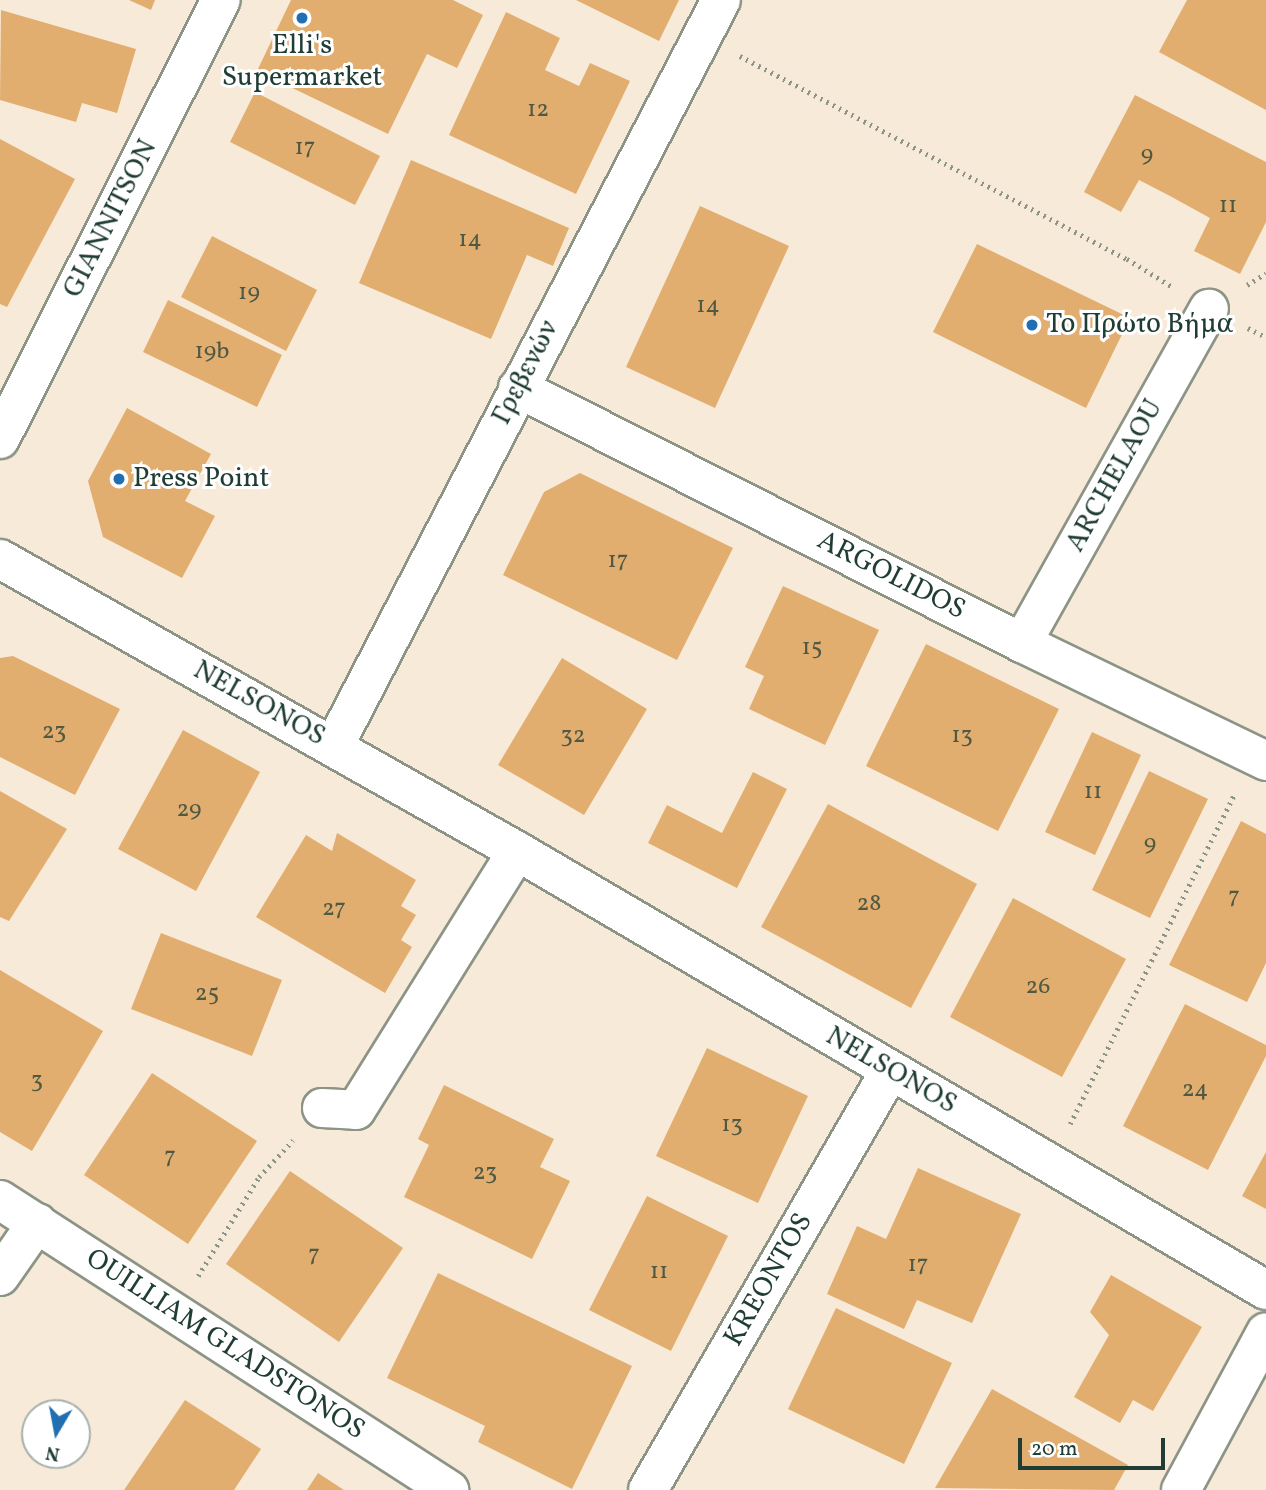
<!DOCTYPE html>
<meta charset="utf-8">
<style>
body{margin:0}
#map{position:relative;width:1266px;height:1490px;overflow:hidden;background:#f8ead8;font-family:Vollkorn,serif}
div>[style]{position:absolute}
.building>*{inset:0;background:#e2ae6f}
.path>*{height:4.5px;margin-top:-2.25px;transform-origin:0;background:repeating-linear-gradient(90deg,#8c9486 0 2px,transparent 0 7px)}
.roads{filter:drop-shadow(2px 0 #8c9486) drop-shadow(-2px 0 #8c9486) drop-shadow(0 2px #8c9486) drop-shadow(0 -2px #8c9486)}
.minor>*{height:38px;margin:-19px;padding:0 19px;transform-origin:19px;border-radius:19px;background:#fff}
.tertiary>*{height:38px;margin:-19px;padding:0 19px;transform-origin:19px;border-radius:19px;background:#fff}
.dots>*{width:19px;height:19px;translate:-50% -50%;box-sizing:border-box;border:4px solid #fff;border-radius:50%}
span{translate:-50% -50%;white-space:nowrap;text-align:center;line-height:1.15;-webkit-text-stroke:6px #fff;paint-order:stroke}
.number-label{font-size:24px;color:#505943}
.number-label span{-webkit-text-stroke-width:0}
.poi-label{font-size:28px;color:#1f3d34}
.left{translate:0 -50%;text-align:left}
.street-label{font-size:28px;color:#1f3d34}
.north{position:absolute;left:21px;top:1399px;width:70px;height:70px;box-sizing:border-box;background:#fff;border:2px solid #a5b1ae;border-radius:50%;rotate:190deg;font-size:19px;font-weight:700;line-height:28px;text-align:center;color:#1f3d34}
.north::after{content:'';display:block;margin:auto;width:24px;height:32px;background:#1f6fb2;clip-path:polygon(50% 0,100% 100%,50% 72%,0 100%)}
.scale{position:absolute;left:1018px;top:1438px;width:147px;height:32px;box-sizing:border-box;border:4px solid #1f3d34;border-top:0;padding-left:9px;font-size:21px;line-height:24px;white-space:nowrap;color:#1f3d34;-webkit-text-stroke:5px #fff;paint-order:stroke}
</style>
<div id="map">
<div class="building">
<i style="clip-path:polygon(129px 0,155px 0,151px 10px)"></i>
<i style="clip-path:polygon(291px 0,453px 0,483px 15px,457px 68px,427px 54px,388px 134px,257px 71px)"></i>
<i style="clip-path:polygon(576px 0,679px 0,659px 41px)"></i>
<i style="clip-path:polygon(1187px 0,1266px 0,1266px 110px,1159px 52px)"></i>
<i style="clip-path:polygon(1px 10px,136px 49px,117px 113px,82px 103px,76px 122px,0 100px)"></i>
<i style="clip-path:polygon(506px 12px,560px 38px,545px 70px,579px 86px,590px 63px,630px 81px,576px 194px,449px 135px)"></i>
<i style="clip-path:polygon(255px 92px,380px 156px,355px 205px,230px 142px)"></i>
<i style="clip-path:polygon(1135px 95px,1266px 162px,1266px 222px,1240px 274px,1194px 251px,1210px 218px,1170px 196px,1139px 180px,1121px 212px,1084px 192px)"></i>
<i style="clip-path:polygon(0 139px,75px 179px,7px 307px,0 304px)"></i>
<i style="clip-path:polygon(411px 160px,569px 228px,553px 266px,527px 255px,491px 339px,359px 283px)"></i>
<i style="clip-path:polygon(700px 206px,789px 246px,715px 408px,626px 367px)"></i>
<i style="clip-path:polygon(212px 236px,317px 290px,286px 351px,181px 297px)"></i>
<i style="clip-path:polygon(977px 244px,1130px 318px,1086px 408px,933px 332px)"></i>
<i style="clip-path:polygon(168px 300px,282px 355px,257px 407px,143px 352px)"></i>
<i style="clip-path:polygon(127px 408px,211px 454px,185px 501px,215px 516px,182px 578px,103px 537px,88px 481px)"></i>
<i style="clip-path:polygon(580px 473px,733px 548px,677px 660px,503px 575px,544px 492px)"></i>
<i style="clip-path:polygon(783px 586px,879px 630px,825px 745px,749px 709px,764px 676px,745px 667px)"></i>
<i style="clip-path:polygon(926px 644px,1059px 709px,998px 831px,866px 766px)"></i>
<i style="clip-path:polygon(13px 656px,120px 709px,75px 795px,0 757px,0 658px)"></i>
<i style="clip-path:polygon(562px 658px,647px 709px,584px 815px,498px 765px)"></i>
<i style="clip-path:polygon(183px 730px,260px 772px,196px 891px,118px 849px)"></i>
<i style="clip-path:polygon(1092px 732px,1141px 755px,1095px 855px,1045px 832px)"></i>
<i style="clip-path:polygon(1149px 771px,1208px 799px,1150px 918px,1092px 890px)"></i>
<i style="clip-path:polygon(753px 772px,787px 789px,737px 888px,648px 843px,667px 805px,722px 833px)"></i>
<i style="clip-path:polygon(0 791px,67px 829px,9px 921px,0 917px)"></i>
<i style="clip-path:polygon(828px 804px,977px 884px,911px 1008px,761px 927px)"></i>
<i style="clip-path:polygon(1241px 821px,1266px 834px,1266px 963px,1247px 1002px,1169px 965px)"></i>
<i style="clip-path:polygon(337px 833px,416px 880px,401px 906px,416px 915px,401px 940px,412px 947px,385px 993px,256px 917px,306px 835px,332px 851px)"></i>
<i style="clip-path:polygon(1013px 898px,1126px 959px,1062px 1077px,950px 1017px)"></i>
<i style="clip-path:polygon(161px 933px,282px 980px,252px 1056px,131px 1009px)"></i>
<i style="clip-path:polygon(0 970px,103px 1031px,32px 1151px,0 1132px)"></i>
<i style="clip-path:polygon(1185px 1004px,1266px 1045px,1266px 1056px,1208px 1170px,1123px 1126px)"></i>
<i style="clip-path:polygon(707px 1048px,808px 1096px,758px 1203px,656px 1156px)"></i>
<i style="clip-path:polygon(152px 1073px,257px 1141px,188px 1244px,84px 1175px)"></i>
<i style="clip-path:polygon(444px 1085px,554px 1139px,540px 1167px,570px 1181px,532px 1259px,404px 1197px,429px 1145px,418px 1139px)"></i>
<i style="clip-path:polygon(1266px 1152px,1266px 1209px,1242px 1196px)"></i>
<i style="clip-path:polygon(918px 1168px,1021px 1214px,972px 1323px,917px 1300px,904px 1329px,827px 1294px,857px 1226px,886px 1239px)"></i>
<i style="clip-path:polygon(290px 1171px,403px 1248px,339px 1342px,226px 1264px)"></i>
<i style="clip-path:polygon(647px 1196px,728px 1236px,671px 1351px,589px 1310px)"></i>
<i style="clip-path:polygon(438px 1273px,632px 1366px,572px 1489px,478px 1442px,485px 1426px,387px 1378px)"></i>
<i style="clip-path:polygon(1111px 1275px,1202px 1327px,1153px 1411px,1133px 1400px,1120px 1423px,1074px 1397px,1109px 1335px,1090px 1312px)"></i>
<i style="clip-path:polygon(836px 1308px,952px 1363px,904px 1464px,788px 1409px)"></i>
<i style="clip-path:polygon(992px 1389px,1128px 1465px,1114px 1490px,935px 1488px)"></i>
<i style="clip-path:polygon(185px 1400px,261px 1449px,234px 1490px,124px 1490px)"></i>
<i style="clip-path:polygon(318px 1473px,344px 1490px,307px 1490px)"></i>
</div>
<div class="path">
<i style="left:740px;top:56px;width:437px;rotate:27.7deg"></i>
<i style="left:1127px;top:259px;width:52px;rotate:31.5deg"></i>
<i style="left:1247px;top:285px;width:22px;rotate:-32deg"></i>
<i style="left:1248px;top:328px;width:20px;rotate:27deg"></i>
<i style="left:1070px;top:1124px;width:370px;rotate:-63.5deg"></i>
<i style="left:198px;top:1276px;width:116px;rotate:-58.4deg"></i>
<i style="left:259px;top:1177px;width:50px;rotate:-47.4deg"></i>
</div>
<div class="roads">
<div class="minor">
<i style="left:518px;top:388px;width:565px;rotate:26.84deg"></i>
<i style="left:1022px;top:643px;width:271px;rotate:25.8deg"></i>
<i style="left:1022px;top:643px;width:383px;rotate:-60.8deg"></i>
<i style="left:334px;top:746px;width:840px;rotate:-62.58deg"></i>
<i style="left:322px;top:1108px;width:34px;rotate:3deg"></i>
<i style="left:356px;top:1110px;width:305px;rotate:-58.1deg"></i>
<i style="left:0;top:1200px;width:535px;rotate:32.86deg"></i>
<i style="left:0;top:1276px;width:65px;rotate:-55.1deg"></i>
<i style="left:648px;top:1490px;width:485px;rotate:-60deg"></i>
</div>
<div class="tertiary">
<i style="left:0;top:439px;width:491px;rotate:-63.3deg"></i>
<i style="left:0;top:559px;width:594px;rotate:29.46deg"></i>
<i style="left:517px;top:851px;width:868px;rotate:30.38deg"></i>
<i style="left:1181px;top:1490px;width:179px;rotate:-61.7deg"></i>
</div>
</div>
<div class="dots">
<i style="left:302px;top:18px;background:#1f6fb2"></i>
<i style="left:1032px;top:325px;background:#1f6fb2"></i>
<i style="left:119px;top:479px;background:#1f6fb2"></i>
</div>
<div class="number-label">
<span style="left:538px;top:111px">12</span>
<span style="left:305px;top:149px">17</span>
<span style="left:1147px;top:156px">9</span>
<span style="left:1228px;top:207px">11</span>
<span style="left:470px;top:241px">14</span>
<span style="left:249px;top:294px">19</span>
<span style="left:708px;top:307px">14</span>
<span style="left:212px;top:353px">19b</span>
<span style="left:618px;top:562px">17</span>
<span style="left:812px;top:649px">15</span>
<span style="left:54px;top:733px">23</span>
<span style="left:573px;top:737px">32</span>
<span style="left:962px;top:737px">13</span>
<span style="left:1093px;top:793px">11</span>
<span style="left:189px;top:811px">29</span>
<span style="left:1150px;top:845px">9</span>
<span style="left:1234px;top:898px">7</span>
<span style="left:869px;top:905px">28</span>
<span style="left:334px;top:910px">27</span>
<span style="left:1038px;top:988px">26</span>
<span style="left:207px;top:995px">25</span>
<span style="left:37px;top:1082px">3</span>
<span style="left:1195px;top:1091px">24</span>
<span style="left:732px;top:1126px">13</span>
<span style="left:170px;top:1158px">7</span>
<span style="left:485px;top:1174px">23</span>
<span style="left:314px;top:1256px">7</span>
<span style="left:918px;top:1266px">17</span>
<span style="left:659px;top:1273px">11</span>
</div>
<div class="poi-label">
<span style="left:302px;top:62px">Elli's<br>Supermarket</span>
<span class="left" style="left:1046px;top:325px">Το Πρώτο Βήμα</span>
<span class="left" style="left:133px;top:479px">Press Point</span>
</div>
<div class="street-label">
<span style="left:111px;top:219px;rotate:-63deg">GIANNITSON</span>
<span style="left:526px;top:373px;rotate:-63deg">Γρεβενών</span>
<span style="left:1115px;top:476px;rotate:-61deg">ARCHELAOU</span>
<span style="left:891px;top:576px;rotate:27deg">ARGOLIDOS</span>
<span style="left:259px;top:704px;rotate:29deg">NELSONOS</span>
<span style="left:891px;top:1071px;rotate:30deg">NELSONOS</span>
<span style="left:769px;top:1280px;rotate:-60deg">KREONTOS</span>
<span style="left:225px;top:1345px;rotate:33deg">OUILLIAM GLADSTONOS</span>
</div>
<div class="north">N</div>
<div class="scale">20 m</div>
</div>
